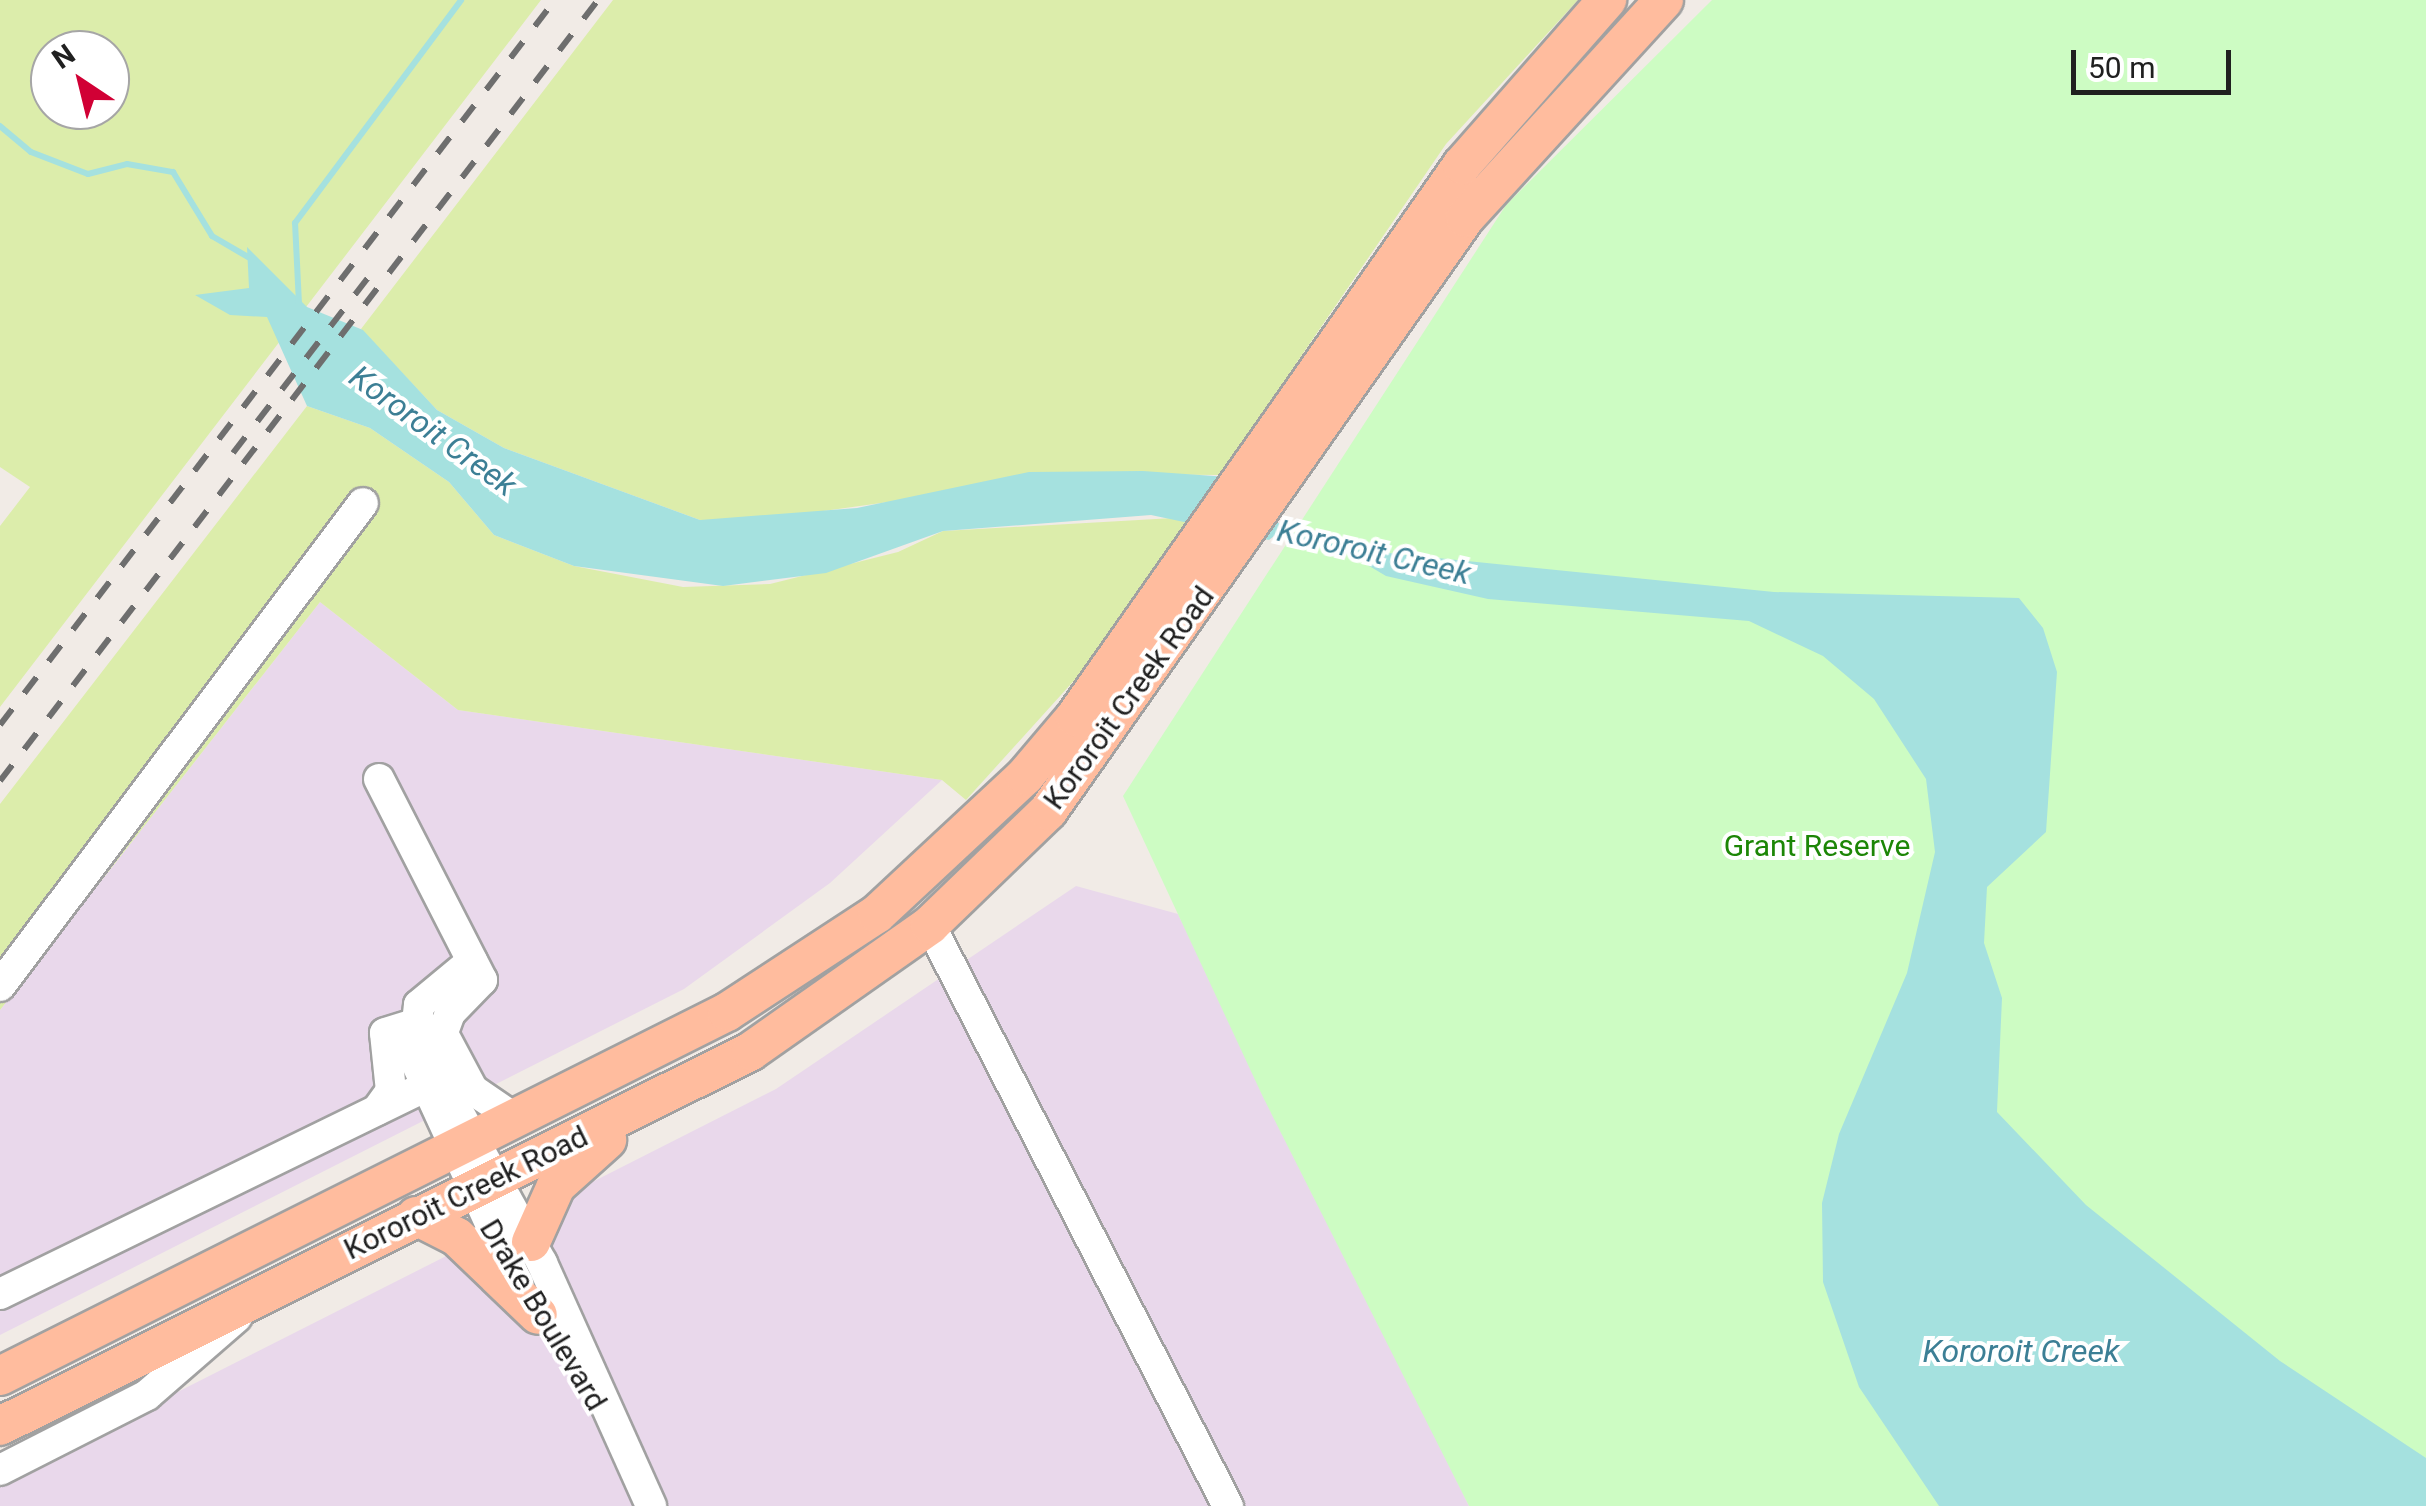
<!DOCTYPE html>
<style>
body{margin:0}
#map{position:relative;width:2426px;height:1506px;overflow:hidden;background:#f1ebe6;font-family:Roboto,sans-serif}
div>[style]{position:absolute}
.industrial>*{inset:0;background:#e9d8eb}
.grass>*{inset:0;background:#dcedab}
.park>*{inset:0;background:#cdfcc3}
.water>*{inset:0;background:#a5e1df}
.stream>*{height:6px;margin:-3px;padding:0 3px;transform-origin:3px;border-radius:3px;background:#a5e1df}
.roads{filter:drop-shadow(2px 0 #a1a1a1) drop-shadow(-2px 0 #a1a1a1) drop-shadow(0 2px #a1a1a1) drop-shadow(0 -2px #a1a1a1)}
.minor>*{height:30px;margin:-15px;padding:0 15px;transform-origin:15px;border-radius:15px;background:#fff}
.major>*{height:38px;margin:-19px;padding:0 19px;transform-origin:19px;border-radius:19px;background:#ffbc9e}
.rail>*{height:6px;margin-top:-3px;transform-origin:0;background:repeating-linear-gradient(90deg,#6e6e6e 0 20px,transparent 0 40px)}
span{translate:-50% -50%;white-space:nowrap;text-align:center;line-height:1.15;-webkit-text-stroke:8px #fff;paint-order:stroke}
.street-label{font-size:30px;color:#202020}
.park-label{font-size:30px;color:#1c8606}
.water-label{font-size:32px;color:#3c7f95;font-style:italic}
.north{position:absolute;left:30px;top:30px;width:100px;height:100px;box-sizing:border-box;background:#fff;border:2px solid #a6a6a6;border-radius:50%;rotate:325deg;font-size:28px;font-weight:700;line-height:40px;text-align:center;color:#202020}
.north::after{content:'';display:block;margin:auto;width:35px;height:45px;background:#d10035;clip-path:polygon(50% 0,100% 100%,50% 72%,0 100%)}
.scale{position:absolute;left:2071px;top:50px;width:160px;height:45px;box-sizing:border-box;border:5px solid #202020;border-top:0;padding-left:12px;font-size:30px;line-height:35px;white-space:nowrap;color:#202020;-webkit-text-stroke:8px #fff;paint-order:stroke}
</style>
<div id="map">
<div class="industrial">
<i style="clip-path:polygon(320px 602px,458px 710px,942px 780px,830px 883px,684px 989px,0 1335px,0 1010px)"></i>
<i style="clip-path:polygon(1076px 886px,1178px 914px,1469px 1506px,0 1506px,0 1482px,776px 1089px)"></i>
</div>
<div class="grass">
<i style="clip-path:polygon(evenodd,0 0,541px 0,0 707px,0 526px,30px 487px,0 467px,0 0,50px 50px,110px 50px,110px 110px,50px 110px,50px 50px)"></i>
<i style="clip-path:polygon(613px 0,1578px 0,1446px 144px,1220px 475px,1089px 474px,759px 520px,700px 520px,504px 448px,437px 410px,361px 329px)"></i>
<i style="clip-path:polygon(307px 406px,370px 428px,449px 482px,494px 535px,574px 566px,683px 587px,770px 584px,898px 552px,943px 531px,1191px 517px,1079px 675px,966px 800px,942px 780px,458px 710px,320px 602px,0 1010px,0 804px)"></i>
</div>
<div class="park">
<i style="clip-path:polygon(1712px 0,2426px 0,2426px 1506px,1469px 1506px,1263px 1097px,1123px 796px,1506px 205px)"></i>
</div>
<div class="water">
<i style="clip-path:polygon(247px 247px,307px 307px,363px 330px,437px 410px,504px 448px,700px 520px,857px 508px,1029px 472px,1143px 471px,1228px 477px,1284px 528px,1269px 540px,1151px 515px,943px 531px,826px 573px,723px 586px,574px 566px,494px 535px,449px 482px,370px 428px,307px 406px,267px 317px,230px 315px,195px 295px,249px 288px)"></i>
<i style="clip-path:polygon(1339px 548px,1774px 592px,2019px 598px,2043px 628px,2057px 672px,2046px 832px,1987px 887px,1984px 943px,2002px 998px,1997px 1112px,2086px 1205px,2280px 1361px,2426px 1458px,2426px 1506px,1939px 1506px,1859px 1387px,1823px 1282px,1822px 1203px,1839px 1134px,1907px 973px,1935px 852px,1926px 779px,1874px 699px,1823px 656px,1749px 621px,1488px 599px,1386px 576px)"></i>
</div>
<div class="stream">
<i style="left:0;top:126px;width:40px;rotate:40deg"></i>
<i style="left:31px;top:152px;width:61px;rotate:21.1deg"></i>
<i style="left:88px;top:174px;width:40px;rotate:-14.4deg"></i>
<i style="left:127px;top:164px;width:47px;rotate:9.9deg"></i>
<i style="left:173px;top:172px;width:75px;rotate:58.6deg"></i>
<i style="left:212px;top:236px;width:42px;rotate:30.3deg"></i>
<i style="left:299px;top:304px;width:81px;rotate:-92.8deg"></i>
<i style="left:295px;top:223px;width:278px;rotate:-53.3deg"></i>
<i style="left:1276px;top:532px;width:72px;rotate:14.4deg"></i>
</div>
<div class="roads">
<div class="minor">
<i style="left:379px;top:779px;width:226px;rotate:62.9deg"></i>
<i style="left:482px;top:980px;width:46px;rotate:134.1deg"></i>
<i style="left:450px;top:1013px;width:38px;rotate:110deg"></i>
<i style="left:437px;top:1049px;width:30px;rotate:84deg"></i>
<i style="left:440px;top:1079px;width:210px;rotate:61deg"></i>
<i style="left:542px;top:1263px;width:266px;rotate:65.8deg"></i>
<i style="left:930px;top:925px;width:653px;rotate:62.85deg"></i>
<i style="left:472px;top:961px;width:69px;rotate:140.3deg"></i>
<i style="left:419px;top:1005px;width:51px;rotate:96.7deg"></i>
<i style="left:413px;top:1056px;width:253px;rotate:65.3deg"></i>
<i style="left:0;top:986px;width:604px;rotate:-53.07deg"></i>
<i style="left:377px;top:1110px;width:24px;rotate:-54deg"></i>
<i style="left:391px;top:1091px;width:58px;rotate:-95.9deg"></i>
<i style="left:385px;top:1033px;width:27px;rotate:-17deg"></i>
<i style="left:411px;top:1025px;width:32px;rotate:13deg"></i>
<i style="left:442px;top:1032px;width:66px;rotate:61.9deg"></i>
<i style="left:473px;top:1090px;width:50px;rotate:34.3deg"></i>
<i style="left:0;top:1294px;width:486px;rotate:-26deg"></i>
<i style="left:0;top:1470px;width:165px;rotate:-27deg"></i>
<i style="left:147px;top:1395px;width:119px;rotate:-40.9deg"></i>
</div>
<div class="major">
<i style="left:416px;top:1216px;width:46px;rotate:27.1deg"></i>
<i style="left:457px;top:1237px;width:112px;rotate:43.9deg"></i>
<i style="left:531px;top:1242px;width:61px;rotate:-65.9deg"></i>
<i style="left:556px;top:1186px;width:69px;rotate:-42deg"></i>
<i style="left:0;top:1376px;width:813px;rotate:-26.6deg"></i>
<i style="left:727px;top:1012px;width:179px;rotate:-33.2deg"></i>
<i style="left:877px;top:914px;width:202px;rotate:-43deg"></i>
<i style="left:1025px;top:776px;width:77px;rotate:-49.7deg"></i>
<i style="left:1075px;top:717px;width:674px;rotate:-54.97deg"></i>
<i style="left:1462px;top:165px;width:220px;rotate:-48.7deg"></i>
<i style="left:0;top:1426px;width:839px;rotate:-26.53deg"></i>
<i style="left:751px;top:1051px;width:219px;rotate:-35.1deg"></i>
<i style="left:930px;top:925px;width:164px;rotate:-44deg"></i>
<i style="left:1048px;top:811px;width:725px;rotate:-54.88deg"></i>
<i style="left:1465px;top:218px;width:295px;rotate:-47.6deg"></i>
</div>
</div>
<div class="rail">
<i style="left:233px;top:453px;width:236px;rotate:-52.4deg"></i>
<i style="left:0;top:725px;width:913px;rotate:-52.57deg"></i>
<i style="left:0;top:781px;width:984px;rotate:-52.56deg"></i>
</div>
<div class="street-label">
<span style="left:1129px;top:698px;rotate:-54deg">Kororoit Creek Road</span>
<span style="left:466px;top:1193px;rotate:-26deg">Kororoit Creek Road</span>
<span style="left:543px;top:1315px;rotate:59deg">Drake Boulevard</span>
</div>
<div class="park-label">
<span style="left:1817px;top:846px">Grant Reserve</span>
</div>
<div class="water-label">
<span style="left:433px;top:431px;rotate:36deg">Kororoit Creek</span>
<span style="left:1374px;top:552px;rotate:13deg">Kororoit Creek</span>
<span style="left:2021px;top:1351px">Kororoit Creek</span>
</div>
<div class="north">N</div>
<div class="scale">50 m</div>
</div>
